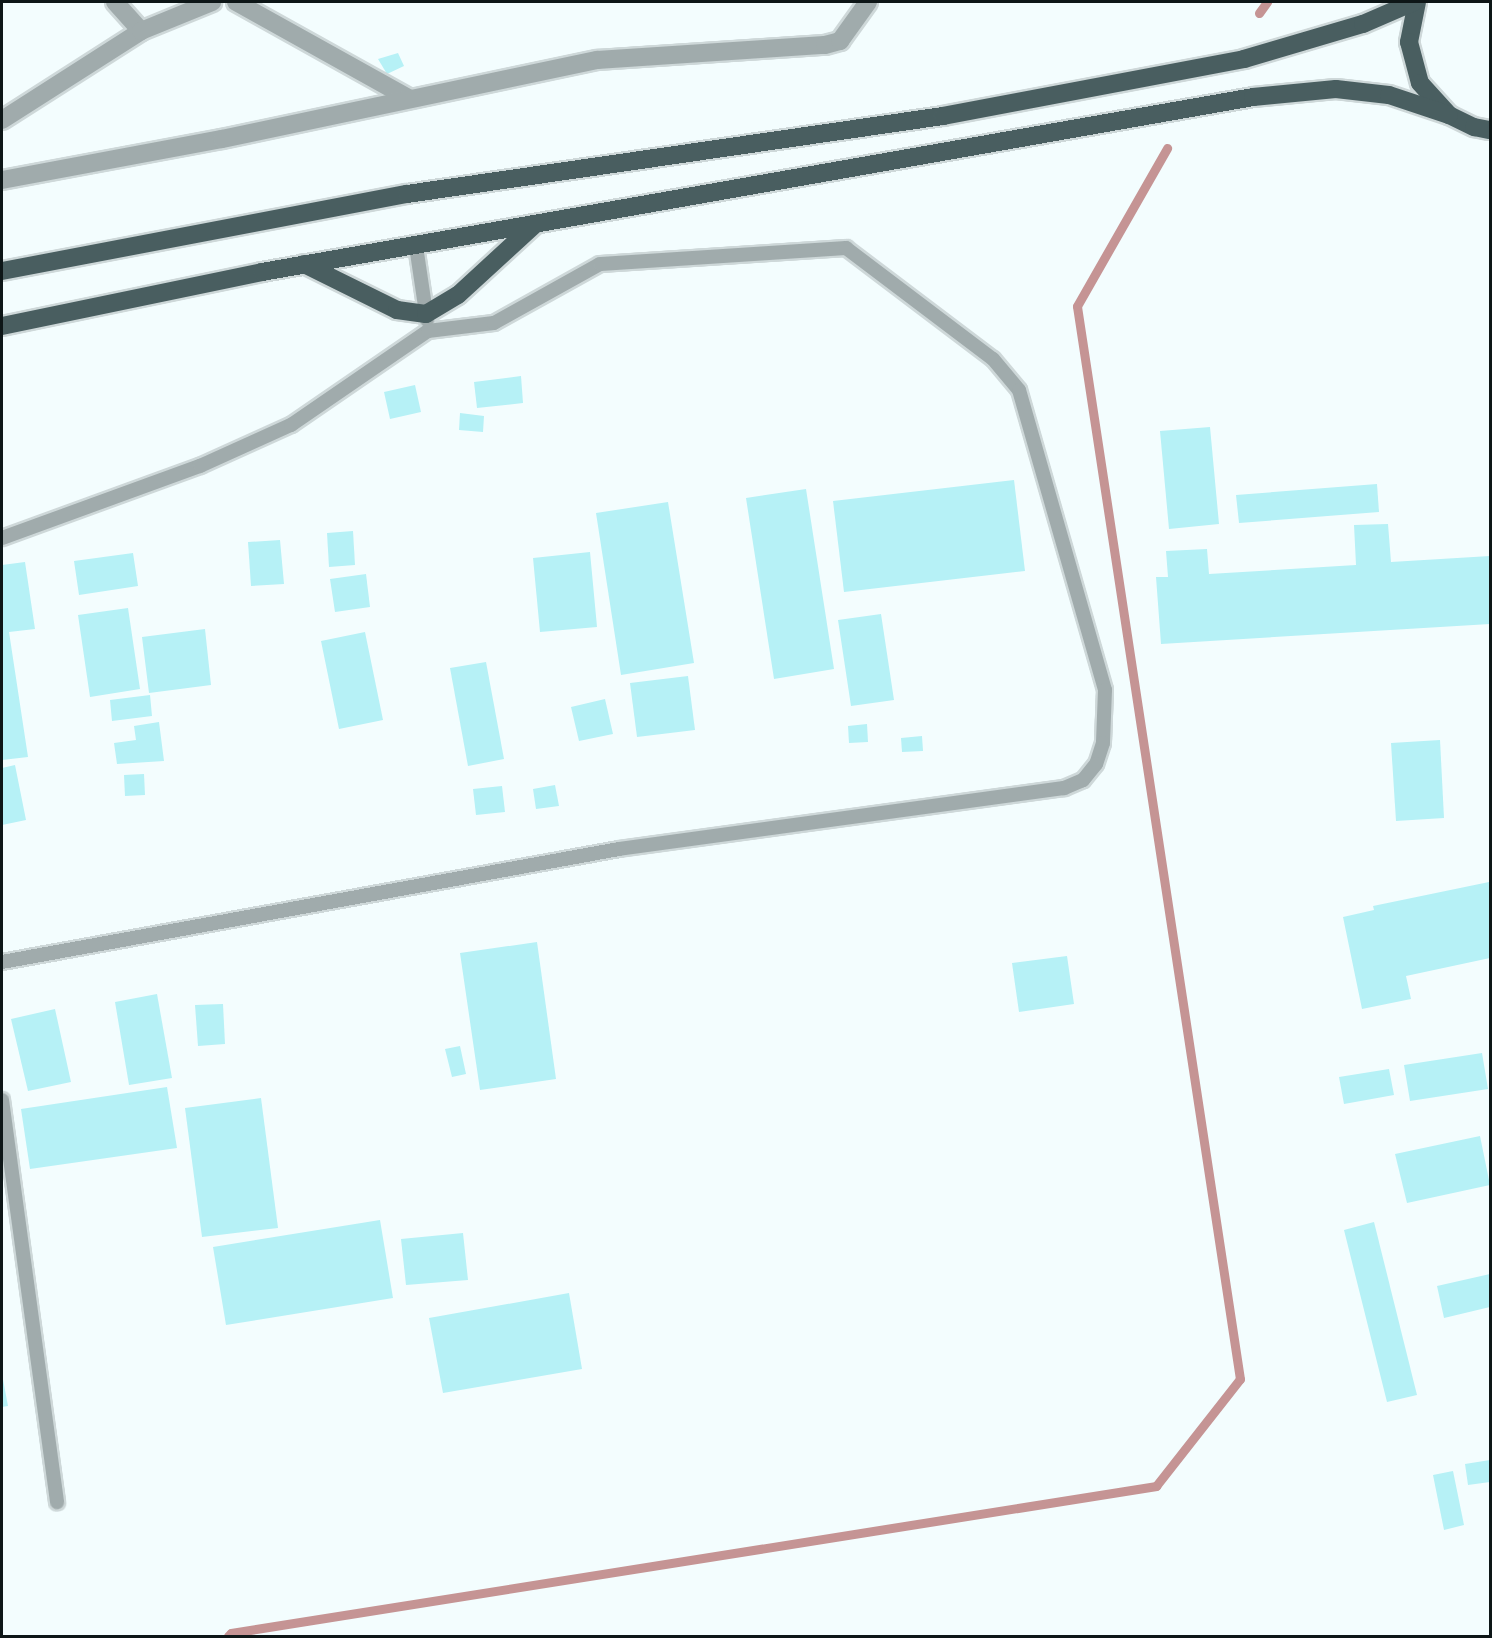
<!DOCTYPE html>
<style>
body{margin:0}
#map{position:relative;width:1492px;height:1638px;overflow:hidden;background:#f3fdfe;font-family:"Source Sans 3",sans-serif}
div>[style]{position:absolute}
.stream>*{height:9px;margin:-4.5px;padding:0 4.5px;transform-origin:4.5px;border-radius:4.5px;background:#c59494}
.building>*{inset:0;background:#b6f1f6}
.roads{filter:drop-shadow(2px 0 #ced8d9) drop-shadow(-2px 0 #ced8d9) drop-shadow(0 2px #ced8d9) drop-shadow(0 -2px #ced8d9)}
.service>*{height:14px;margin:-7px;padding:0 7px;transform-origin:7px;border-radius:7px;background:#a0abac}
.minor>*{height:18px;margin:-9px;padding:0 9px;transform-origin:9px;border-radius:9px;background:#a0abac}
.trunk>*{height:18px;margin:-9px;padding:0 9px;transform-origin:9px;border-radius:9px;background:#495e60}
span{translate:-50% -50%;white-space:nowrap;text-align:center;line-height:1.15;-webkit-text-stroke:5px #fff;paint-order:stroke}
.frame{position:absolute;inset:0;border:3px solid #0d1617;pointer-events:none}
</style>
<div id="map">
<div class="stream">
<i style="left:1259px;top:13px;width:14px;rotate:-54deg"></i>
<i style="left:228px;top:1636px;width:4px;rotate:-45deg"></i>
<i style="left:231px;top:1633px;width:937px;rotate:-9.03deg"></i>
<i style="left:1156px;top:1486px;width:136px;rotate:-51.9deg"></i>
<i style="left:1240px;top:1379px;width:1085px;rotate:-98.64deg"></i>
<i style="left:1077px;top:306px;width:182px;rotate:-60.3deg"></i>
</div>
<div class="building">
<i style="clip-path:polygon(398px 53px,404px 66px,387px 74px,378px 59px)"></i>
<i style="clip-path:polygon(521px 376px,523px 403px,477px 408px,474px 382px)"></i>
<i style="clip-path:polygon(415px 385px,421px 412px,390px 419px,384px 392px)"></i>
<i style="clip-path:polygon(460px 413px,484px 416px,483px 432px,459px 430px)"></i>
<i style="clip-path:polygon(1210px 427px,1219px 524px,1169px 529px,1160px 431px)"></i>
<i style="clip-path:polygon(1014px 480px,1025px 571px,844px 592px,833px 501px)"></i>
<i style="clip-path:polygon(1377px 484px,1379px 512px,1239px 523px,1236px 495px)"></i>
<i style="clip-path:polygon(806px 489px,834px 669px,774px 679px,746px 498px)"></i>
<i style="clip-path:polygon(668px 502px,694px 663px,621px 675px,596px 513px)"></i>
<i style="clip-path:polygon(1388px 524px,1391px 562px,1490px 556px,1490px 624px,1161px 644px,1156px 577px,1168px 577px,1166px 551px,1207px 549px,1209px 574px,1356px 565px,1354px 525px)"></i>
<i style="clip-path:polygon(353px 531px,355px 565px,329px 567px,327px 533px)"></i>
<i style="clip-path:polygon(280px 540px,284px 584px,251px 586px,248px 542px)"></i>
<i style="clip-path:polygon(590px 552px,597px 627px,540px 632px,533px 558px)"></i>
<i style="clip-path:polygon(133px 553px,138px 586px,79px 595px,74px 561px)"></i>
<i style="clip-path:polygon(25px 562px,35px 629px,9px 632px,28px 757px,2px 760px,2px 565px)"></i>
<i style="clip-path:polygon(366px 574px,370px 607px,335px 612px,330px 579px)"></i>
<i style="clip-path:polygon(128px 608px,140px 689px,90px 697px,78px 615px)"></i>
<i style="clip-path:polygon(881px 614px,894px 700px,851px 706px,838px 620px)"></i>
<i style="clip-path:polygon(205px 629px,211px 685px,149px 693px,142px 637px)"></i>
<i style="clip-path:polygon(365px 632px,383px 720px,339px 729px,321px 641px)"></i>
<i style="clip-path:polygon(486px 662px,504px 759px,468px 766px,450px 668px)"></i>
<i style="clip-path:polygon(688px 676px,695px 730px,637px 737px,630px 683px)"></i>
<i style="clip-path:polygon(150px 695px,152px 716px,112px 721px,110px 700px)"></i>
<i style="clip-path:polygon(605px 699px,613px 734px,579px 741px,571px 707px)"></i>
<i style="clip-path:polygon(159px 722px,164px 761px,117px 764px,114px 743px,136px 740px,134px 726px)"></i>
<i style="clip-path:polygon(867px 724px,868px 742px,849px 743px,848px 726px)"></i>
<i style="clip-path:polygon(922px 736px,923px 751px,902px 752px,901px 738px)"></i>
<i style="clip-path:polygon(1440px 740px,1444px 818px,1396px 821px,1391px 743px)"></i>
<i style="clip-path:polygon(15px 765px,26px 820px,2px 825px,2px 768px)"></i>
<i style="clip-path:polygon(144px 774px,145px 795px,125px 796px,124px 775px)"></i>
<i style="clip-path:polygon(555px 785px,559px 806px,536px 809px,533px 789px)"></i>
<i style="clip-path:polygon(502px 786px,505px 812px,476px 815px,473px 789px)"></i>
<i style="clip-path:polygon(1489px 882px,1490px 958px,1406px 976px,1411px 999px,1362px 1009px,1343px 917px,1374px 910px,1373px 906px)"></i>
<i style="clip-path:polygon(537px 942px,556px 1079px,480px 1090px,460px 953px)"></i>
<i style="clip-path:polygon(1067px 956px,1074px 1004px,1019px 1012px,1012px 963px)"></i>
<i style="clip-path:polygon(157px 994px,172px 1078px,129px 1085px,115px 1002px)"></i>
<i style="clip-path:polygon(223px 1004px,225px 1044px,198px 1046px,195px 1005px)"></i>
<i style="clip-path:polygon(55px 1009px,71px 1082px,28px 1091px,11px 1019px)"></i>
<i style="clip-path:polygon(460px 1046px,466px 1074px,452px 1077px,445px 1049px)"></i>
<i style="clip-path:polygon(1482px 1053px,1488px 1089px,1410px 1101px,1404px 1065px)"></i>
<i style="clip-path:polygon(1389px 1069px,1394px 1095px,1344px 1104px,1339px 1077px)"></i>
<i style="clip-path:polygon(167px 1087px,177px 1148px,30px 1169px,21px 1109px)"></i>
<i style="clip-path:polygon(261px 1098px,278px 1228px,202px 1237px,185px 1108px)"></i>
<i style="clip-path:polygon(1480px 1136px,1490px 1185px,1407px 1203px,1395px 1154px)"></i>
<i style="clip-path:polygon(380px 1220px,393px 1298px,226px 1325px,213px 1247px)"></i>
<i style="clip-path:polygon(1374px 1222px,1417px 1395px,1387px 1402px,1344px 1230px)"></i>
<i style="clip-path:polygon(463px 1233px,468px 1280px,406px 1285px,401px 1239px)"></i>
<i style="clip-path:polygon(1490px 1274px,1490px 1307px,1444px 1318px,1437px 1286px)"></i>
<i style="clip-path:polygon(569px 1293px,582px 1369px,443px 1393px,429px 1318px)"></i>
<i style="clip-path:polygon(2px 1374px,8px 1406px,2px 1407px)"></i>
<i style="clip-path:polygon(1490px 1460px,1490px 1482px,1468px 1485px,1465px 1464px)"></i>
<i style="clip-path:polygon(1453px 1471px,1464px 1525px,1444px 1530px,1433px 1475px)"></i>
</div>
<div class="roads">
<div class="service">
<i style="left:416px;top:246px;width:75px;rotate:81.5deg"></i>
<i style="left:2px;top:538px;width:211px;rotate:-20deg"></i>
<i style="left:200px;top:466px;width:100px;rotate:-24.3deg"></i>
<i style="left:291px;top:425px;width:166px;rotate:-34.5deg"></i>
<i style="left:428px;top:331px;width:66px;rotate:-6.9deg"></i>
<i style="left:494px;top:323px;width:121px;rotate:-29.1deg"></i>
<i style="left:600px;top:264px;width:247px;rotate:-3.7deg"></i>
<i style="left:846px;top:248px;width:184px;rotate:37.1deg"></i>
<i style="left:993px;top:359px;width:40px;rotate:50deg"></i>
<i style="left:1019px;top:390px;width:312px;rotate:74deg"></i>
<i style="left:1105px;top:690px;width:53px;rotate:92.2deg"></i>
<i style="left:1103px;top:743px;width:22px;rotate:108deg"></i>
<i style="left:1096px;top:764px;width:21px;rotate:129deg"></i>
<i style="left:1083px;top:780px;width:21px;rotate:157deg"></i>
<i style="left:1064px;top:788px;width:449px;rotate:172.2deg"></i>
<i style="left:619px;top:849px;width:627px;rotate:169.62deg"></i>
<i style="left:2px;top:1100px;width:406px;rotate:82.2deg"></i>
</div>
<div class="minor">
<i style="left:115px;top:2px;width:39px;rotate:48deg"></i>
<i style="left:236px;top:2px;width:199px;rotate:29.1deg"></i>
<i style="left:2px;top:120px;width:165px;rotate:-32.6deg"></i>
<i style="left:141px;top:31px;width:77px;rotate:-22.2deg"></i>
<i style="left:2px;top:180px;width:224px;rotate:-10.6deg"></i>
<i style="left:222px;top:139px;width:383px;rotate:-11.9deg"></i>
<i style="left:597px;top:60px;width:228px;rotate:-3.8deg"></i>
<i style="left:825px;top:45px;width:16px;rotate:-15deg"></i>
<i style="left:840px;top:41px;width:48px;rotate:-54.3deg"></i>
</div>
<div class="trunk">
<i style="left:1417px;top:2px;width:41px;rotate:101.3deg"></i>
<i style="left:1409px;top:42px;width:42px;rotate:75deg"></i>
<i style="left:1420px;top:83px;width:43px;rotate:47.8deg"></i>
<i style="left:1449px;top:115px;width:28px;rotate:26deg"></i>
<i style="left:1474px;top:127px;width:16px;rotate:11deg"></i>
<i style="left:304px;top:264px;width:104px;rotate:26.3deg"></i>
<i style="left:397px;top:310px;width:29px;rotate:8deg"></i>
<i style="left:426px;top:314px;width:37px;rotate:-31deg"></i>
<i style="left:458px;top:295px;width:103px;rotate:-42.6deg"></i>
<i style="left:2px;top:271px;width:412px;rotate:-10.8deg"></i>
<i style="left:407px;top:194px;width:542px;rotate:-8.28deg"></i>
<i style="left:943px;top:116px;width:306px;rotate:-10.7deg"></i>
<i style="left:1244px;top:59px;width:124px;rotate:-16.4deg"></i>
<i style="left:1363px;top:24px;width:56px;rotate:-23.3deg"></i>
<i style="left:2px;top:326px;width:266px;rotate:-11.7deg"></i>
<i style="left:262px;top:272px;width:1006px;rotate:-10.01deg"></i>
<i style="left:1253px;top:97px;width:83px;rotate:-5.5deg"></i>
<i style="left:1336px;top:89px;width:53px;rotate:6.5deg"></i>
<i style="left:1389px;top:95px;width:63px;rotate:18.4deg"></i>
</div>
</div>
<div class="frame"></div>
</div>
